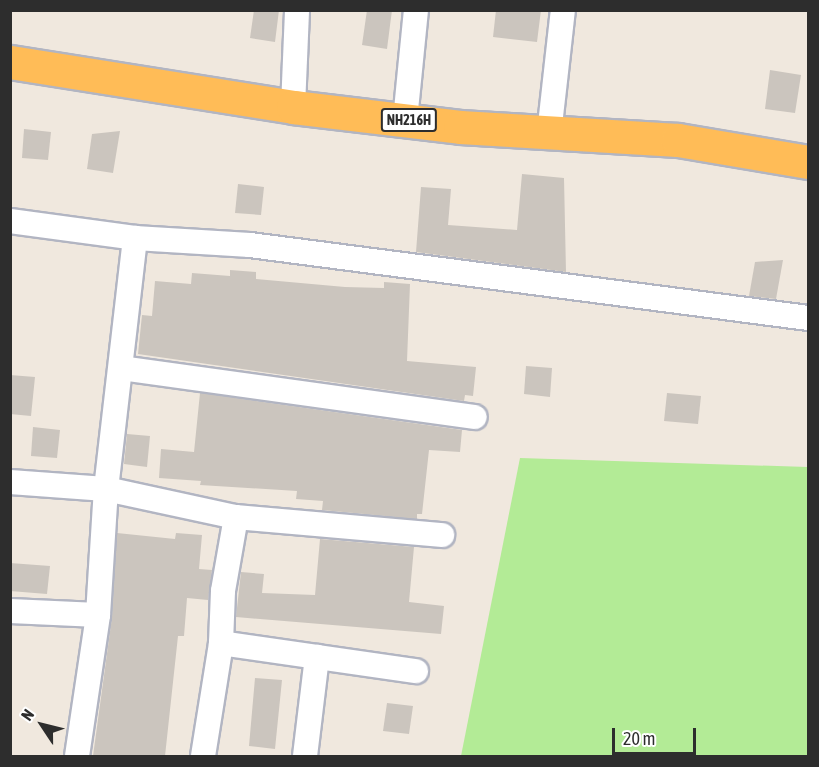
<!DOCTYPE html>
<style>
body{margin:0}
#map{position:relative;width:819px;height:767px;overflow:hidden;background:#f0e8de;font-family:"Asap Condensed",sans-serif}
div>[style]{position:absolute}
.green>*{inset:0;background:#b3eb96}
.building>*{inset:0;background:#cbc5be}
.roads{filter:drop-shadow(2px 0 #b2b5c2) drop-shadow(-2px 0 #b2b5c2) drop-shadow(0 2px #b2b5c2) drop-shadow(0 -2px #b2b5c2)}
.minor>*{height:24px;margin:-12px;padding:0 12px;transform-origin:12px;border-radius:12px;background:#fff}
.trunk>*{height:33px;margin:-16.5px;padding:0 16.5px;transform-origin:16.5px;border-radius:16.5px;background:#ffbc57}
span{translate:-50% -50%;white-space:nowrap;text-align:center;line-height:1.15;-webkit-text-stroke:6px #fff;paint-order:stroke}
.shield-label span{padding:2px 4px;background:#fff;border:2px solid;border-radius:4px;-webkit-text-stroke-width:0}
.shield-label{font-size:14px;color:#2d2d2d;font-weight:700}
.frame{position:absolute;inset:0;border:12px solid #2d2d2d;pointer-events:none}
.north{position:absolute;left:12px;top:695px;width:60px;height:60px;-webkit-text-stroke:4px #fff;paint-order:stroke;rotate:305deg;font-size:16px;font-weight:700;line-height:24px;text-align:center;color:#2d2d2d}
.north::after{content:'';display:block;margin:auto;width:21px;height:27px;background:#2d2d2d;clip-path:polygon(50% 0,100% 100%,50% 72%,0 100%)}
.scale{position:absolute;left:612px;top:728px;width:84px;height:27px;box-sizing:border-box;border:3px solid #2d2d2d;border-top:0;padding-left:8px;font-size:18px;line-height:21px;white-space:nowrap;color:#2d2d2d;-webkit-text-stroke:4px #fff;paint-order:stroke}
</style>
<div id="map">
<div class="green">
<i style="clip-path:polygon(520px 458px,808px 467px,808px 756px,461px 756px)"></i>
</div>
<div class="building">
<i style="clip-path:polygon(254px 10px,279px 10px,275px 42px,250px 38px)"></i>
<i style="clip-path:polygon(367px 10px,392px 10px,387px 49px,362px 45px)"></i>
<i style="clip-path:polygon(496px 10px,541px 10px,537px 42px,493px 37px)"></i>
<i style="clip-path:polygon(770px 70px,801px 75px,795px 113px,765px 109px)"></i>
<i style="clip-path:polygon(24px 129px,51px 132px,48px 160px,22px 158px)"></i>
<i style="clip-path:polygon(120px 131px,113px 173px,87px 169px,92px 134px)"></i>
<i style="clip-path:polygon(522px 174px,564px 178px,566px 272px,416px 252px,421px 187px,451px 189px,448px 225px,517px 230px)"></i>
<i style="clip-path:polygon(238px 184px,264px 187px,261px 215px,235px 213px)"></i>
<i style="clip-path:polygon(783px 260px,776px 299px,749px 296px,755px 262px)"></i>
<i style="clip-path:polygon(230px 270px,256px 272px,256px 279px,345px 287px,384px 288px,384px 282px,410px 284px,407px 361px,476px 367px,473px 396px,465px 395px,464px 401px,138px 354px,142px 315px,152px 316px,155px 281px,191px 284px,192px 273px,230px 276px)"></i>
<i style="clip-path:polygon(526px 366px,552px 368px,550px 397px,524px 394px)"></i>
<i style="clip-path:polygon(10px 375px,35px 377px,31px 416px,10px 414px)"></i>
<i style="clip-path:polygon(200px 393px,462px 430px,460px 452px,429px 450px,422px 514px,417px 514px,417px 519px,322px 510px,323px 501px,296px 499px,297px 491px,200px 485px,201px 481px,159px 478px,161px 449px,194px 452px)"></i>
<i style="clip-path:polygon(667px 393px,701px 396px,698px 424px,664px 421px)"></i>
<i style="clip-path:polygon(33px 427px,60px 430px,57px 458px,31px 456px)"></i>
<i style="clip-path:polygon(127px 434px,150px 436px,147px 467px,124px 464px)"></i>
<i style="clip-path:polygon(117px 533px,175px 539px,176px 533px,202px 535px,199px 569px,212px 570px,208px 600px,187px 598px,184px 636px,178px 636px,165px 756px,93px 756px,112px 617px)"></i>
<i style="clip-path:polygon(320px 539px,414px 547px,409px 602px,444px 606px,441px 634px,236px 617px,241px 572px,264px 574px,262px 593px,315px 595px)"></i>
<i style="clip-path:polygon(10px 563px,50px 566px,47px 594px,10px 591px)"></i>
<i style="clip-path:polygon(255px 678px,282px 680px,275px 749px,249px 746px)"></i>
<i style="clip-path:polygon(387px 703px,413px 706px,409px 734px,383px 731px)"></i>
</div>
<div class="roads">
<div class="minor">
<i style="left:293px;top:107px;width:97px;rotate:-87.6deg"></i>
<i style="left:405px;top:120px;width:111px;rotate:-84.3deg"></i>
<i style="left:549px;top:134px;width:125px;rotate:-83.6deg"></i>
<i style="left:10px;top:221px;width:126px;rotate:7.7deg"></i>
<i style="left:135px;top:238px;width:115px;rotate:3.5deg"></i>
<i style="left:250px;top:245px;width:563px;rotate:7.45deg"></i>
<i style="left:121px;top:368px;width:357px;rotate:7.9deg"></i>
<i style="left:10px;top:482px;width:96px;rotate:4.2deg"></i>
<i style="left:106px;top:489px;width:133px;rotate:12.2deg"></i>
<i style="left:236px;top:517px;width:207px;rotate:5deg"></i>
<i style="left:236px;top:517px;width:75px;rotate:100deg"></i>
<i style="left:223px;top:591px;width:52px;rotate:92.2deg"></i>
<i style="left:221px;top:643px;width:197px;rotate:8.2deg"></i>
<i style="left:10px;top:611px;width:88px;rotate:2.6deg"></i>
<i style="left:77px;top:756px;width:143px;rotate:-81.5deg"></i>
<i style="left:98px;top:615px;width:126px;rotate:-86.4deg"></i>
<i style="left:106px;top:489px;width:253px;rotate:-83.4deg"></i>
<i style="left:203px;top:756px;width:114px;rotate:-80.9deg"></i>
<i style="left:305px;top:756px;width:100px;rotate:-83.1deg"></i>
</div>
<div class="trunk">
<i style="left:10px;top:62px;width:287px;rotate:9deg"></i>
<i style="left:293px;top:107px;width:168px;rotate:6.8deg"></i>
<i style="left:460px;top:127px;width:218px;rotate:3.4deg"></i>
<i style="left:678px;top:140px;width:132px;rotate:9.6deg"></i>
</div>
</div>
<div class="shield-label">
<span style="left:409px;top:120px">NH216H</span>
</div>
<div class="frame"></div>
<div class="north">N</div>
<div class="scale">20 m</div>
</div>
